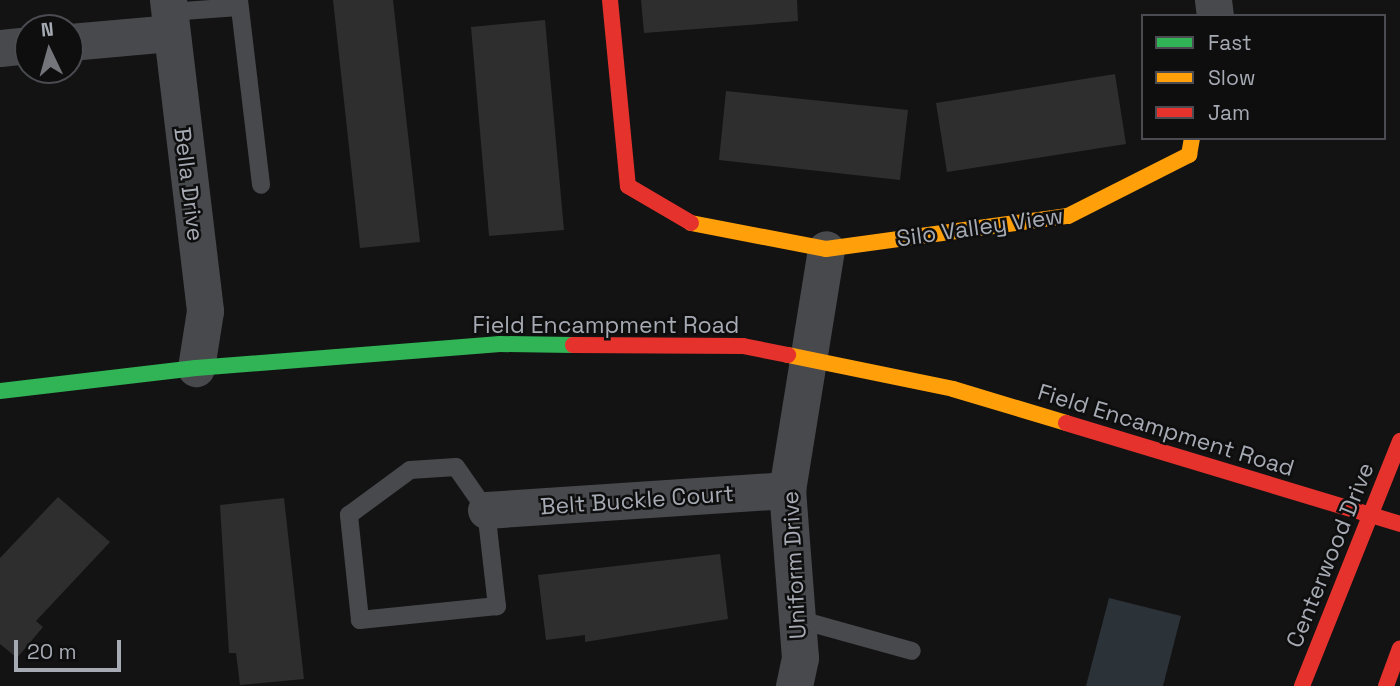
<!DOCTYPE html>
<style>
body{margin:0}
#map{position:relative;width:1400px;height:686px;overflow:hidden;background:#131314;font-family:"Space Grotesk",sans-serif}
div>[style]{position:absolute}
.water>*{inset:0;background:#2b3238}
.building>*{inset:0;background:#2e2e2f}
.lane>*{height:18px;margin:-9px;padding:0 9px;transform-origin:9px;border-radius:9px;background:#48494c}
.street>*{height:37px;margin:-18.5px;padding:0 18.5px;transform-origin:18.5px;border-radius:18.5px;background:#48494c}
.fast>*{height:16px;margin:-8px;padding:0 8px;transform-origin:8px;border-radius:8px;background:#30b455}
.slow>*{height:16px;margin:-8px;padding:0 8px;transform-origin:8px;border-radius:8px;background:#ff9f0a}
.jam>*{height:16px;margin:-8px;padding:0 8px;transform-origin:8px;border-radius:8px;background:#e5322d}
span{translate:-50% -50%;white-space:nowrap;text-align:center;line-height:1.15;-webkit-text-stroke:5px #0e0e0f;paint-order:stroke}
.street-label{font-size:23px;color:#a6aab3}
.legend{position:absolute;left:1141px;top:14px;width:245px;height:126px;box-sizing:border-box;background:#0e0e0f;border:2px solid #4b4c51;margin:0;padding:9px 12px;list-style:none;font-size:21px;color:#a6aab3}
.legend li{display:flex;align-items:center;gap:14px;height:35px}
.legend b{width:35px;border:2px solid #4b4c51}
.north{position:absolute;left:14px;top:14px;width:70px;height:70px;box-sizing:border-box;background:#0e0e0f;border:2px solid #4b4c51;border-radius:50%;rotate:355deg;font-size:19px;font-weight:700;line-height:28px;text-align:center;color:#a6aab3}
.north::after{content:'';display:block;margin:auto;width:24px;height:32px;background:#73757b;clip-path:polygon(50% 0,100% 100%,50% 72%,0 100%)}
.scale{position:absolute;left:14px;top:640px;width:107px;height:32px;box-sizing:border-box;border:4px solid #a6aab3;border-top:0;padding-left:9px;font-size:21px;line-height:24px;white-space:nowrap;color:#a6aab3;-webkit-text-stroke:5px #0e0e0f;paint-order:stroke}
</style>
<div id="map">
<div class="water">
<i style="clip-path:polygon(1109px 598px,1181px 616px,1163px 686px,1086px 686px)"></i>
</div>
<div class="building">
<i style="clip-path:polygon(333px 0,393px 0,420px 242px,360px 248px)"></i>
<i style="clip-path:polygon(641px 0,797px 0,798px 21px,644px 33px)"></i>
<i style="clip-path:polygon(545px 20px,564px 230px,489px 236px,471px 27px)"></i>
<i style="clip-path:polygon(1115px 74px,1126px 144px,947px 172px,936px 103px)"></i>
<i style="clip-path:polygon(726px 91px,908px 110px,900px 180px,719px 160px)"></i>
<i style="clip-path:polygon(58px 497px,110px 542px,36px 621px,43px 627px,17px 658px,0 644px,0 558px)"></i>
<i style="clip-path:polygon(284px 498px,304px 679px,240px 685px,236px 653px,229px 653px,220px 505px)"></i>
<i style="clip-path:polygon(720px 554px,728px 619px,585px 642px,585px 635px,546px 640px,538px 575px)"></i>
</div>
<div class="lane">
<i style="left:239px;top:0;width:186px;rotate:83.2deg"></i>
<i style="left:169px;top:12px;width:70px;rotate:-4.1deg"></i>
<i style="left:456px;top:467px;width:52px;rotate:55.1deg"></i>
<i style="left:486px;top:510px;width:97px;rotate:83.5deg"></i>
<i style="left:497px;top:606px;width:138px;rotate:174.2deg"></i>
<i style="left:360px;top:620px;width:106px;rotate:-96deg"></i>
<i style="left:349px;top:515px;width:76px;rotate:-36.4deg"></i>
<i style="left:410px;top:470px;width:46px;rotate:-3.7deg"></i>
<i style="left:797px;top:619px;width:119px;rotate:15.5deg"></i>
</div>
<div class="street">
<i style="left:168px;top:0;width:313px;rotate:83.2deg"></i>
<i style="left:205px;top:311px;width:58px;rotate:99deg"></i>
<i style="left:1213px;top:0;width:16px;rotate:83deg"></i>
<i style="left:70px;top:42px;width:100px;rotate:-5.1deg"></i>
<i style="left:0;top:48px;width:28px;rotate:-6deg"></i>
<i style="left:486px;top:510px;width:302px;rotate:-3.8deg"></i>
<i style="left:794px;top:686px;width:29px;rotate:-78deg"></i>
<i style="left:800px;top:658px;width:169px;rotate:-94.4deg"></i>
<i style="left:787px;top:490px;width:244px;rotate:-80.8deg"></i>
</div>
<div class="fast">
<i style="left:0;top:391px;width:197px;rotate:-6.7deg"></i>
<i style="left:196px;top:368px;width:305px;rotate:-4.5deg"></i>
<i style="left:500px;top:344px;width:73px;rotate:0.8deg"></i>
</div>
<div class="slow">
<i style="left:691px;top:223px;width:137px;rotate:10.9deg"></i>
<i style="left:826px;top:249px;width:244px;rotate:-7.8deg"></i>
<i style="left:1068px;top:216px;width:136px;rotate:-26.8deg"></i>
<i style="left:1189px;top:155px;width:17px;rotate:-80deg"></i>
<i style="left:788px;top:355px;width:168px;rotate:11.6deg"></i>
<i style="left:953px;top:389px;width:118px;rotate:16.7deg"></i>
</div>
<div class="jam">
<i style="left:610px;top:0;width:187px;rotate:84.5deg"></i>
<i style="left:628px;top:186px;width:73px;rotate:30.4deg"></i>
<i style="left:573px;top:345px;width:170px;rotate:0.3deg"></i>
<i style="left:743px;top:346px;width:46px;rotate:11.3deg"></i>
<i style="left:1066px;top:423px;width:349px;rotate:16.8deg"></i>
<i style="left:1302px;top:686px;width:264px;rotate:-68.2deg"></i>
<i style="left:1386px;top:686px;width:40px;rotate:-69.8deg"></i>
</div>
<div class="street-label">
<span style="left:189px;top:184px;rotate:83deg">Bella Drive</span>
<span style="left:980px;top:227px;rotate:-8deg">Silo Valley View</span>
<span style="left:606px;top:325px">Field Encampment Road</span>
<span style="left:1166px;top:430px;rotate:17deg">Field Encampment Road</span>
<span style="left:637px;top:500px;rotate:-4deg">Belt Buckle Court</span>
<span style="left:1330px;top:555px;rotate:-68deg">Centerwood Drive</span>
<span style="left:794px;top:565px;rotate:-93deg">Uniform Drive</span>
</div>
<ul class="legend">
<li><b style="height:9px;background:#30b455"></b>Fast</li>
<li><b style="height:9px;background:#ff9f0a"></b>Slow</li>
<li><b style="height:9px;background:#e5322d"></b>Jam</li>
</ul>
<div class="north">N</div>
<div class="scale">20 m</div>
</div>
